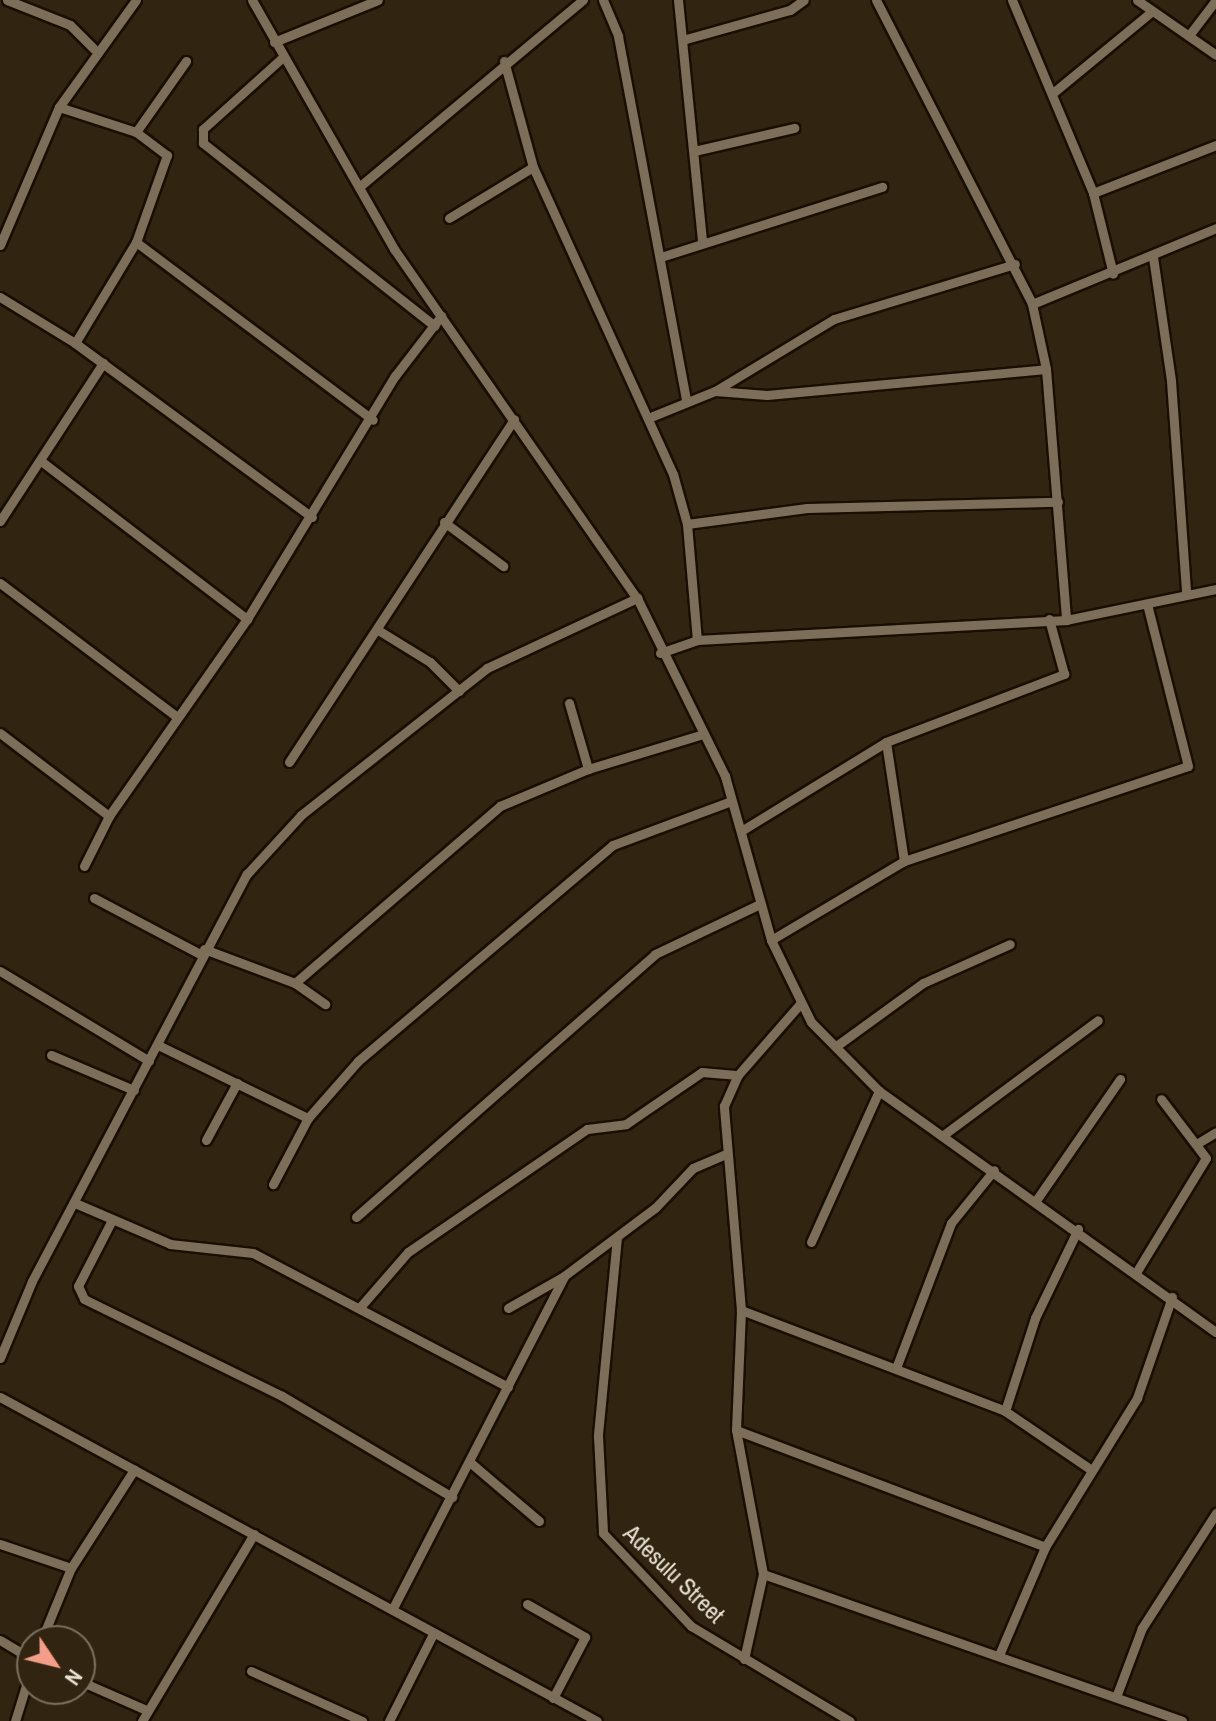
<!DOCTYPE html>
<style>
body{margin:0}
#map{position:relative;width:1216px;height:1721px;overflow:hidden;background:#312511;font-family:"Archivo Narrow",sans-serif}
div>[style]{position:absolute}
.roads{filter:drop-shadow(2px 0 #190e00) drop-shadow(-2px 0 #190e00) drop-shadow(0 2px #190e00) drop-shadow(0 -2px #190e00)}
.minor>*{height:9px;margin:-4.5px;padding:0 4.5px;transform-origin:4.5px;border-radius:4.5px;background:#7c6e58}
span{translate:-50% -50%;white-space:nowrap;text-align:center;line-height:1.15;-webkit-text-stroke:8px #312511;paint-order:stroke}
.street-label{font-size:24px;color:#e8e0d3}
.north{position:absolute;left:16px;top:1625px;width:80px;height:80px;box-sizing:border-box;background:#312511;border:2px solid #7a705f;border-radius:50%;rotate:125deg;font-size:22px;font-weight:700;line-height:32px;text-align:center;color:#e8e0d3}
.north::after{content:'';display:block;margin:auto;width:28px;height:36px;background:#f49e8a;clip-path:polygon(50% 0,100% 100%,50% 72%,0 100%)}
</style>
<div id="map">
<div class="roads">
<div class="minor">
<i style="left:7px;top:0;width:68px;rotate:21.6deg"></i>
<i style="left:70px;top:25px;width:34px;rotate:45deg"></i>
<i style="left:252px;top:0;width:287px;rotate:60.3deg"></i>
<i style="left:394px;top:249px;width:425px;rotate:55.2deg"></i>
<i style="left:637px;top:598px;width:199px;rotate:63.7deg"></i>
<i style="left:725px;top:776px;width:170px;rotate:74.3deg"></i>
<i style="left:771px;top:940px;width:91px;rotate:64deg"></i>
<i style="left:811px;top:1022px;width:97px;rotate:45.4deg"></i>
<i style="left:879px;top:1091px;width:414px;rotate:35.6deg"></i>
<i style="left:603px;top:0;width:39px;rotate:67deg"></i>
<i style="left:618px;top:36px;width:369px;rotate:79.4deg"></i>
<i style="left:678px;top:0;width:242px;rotate:84.3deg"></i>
<i style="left:876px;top:0;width:342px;rotate:62.8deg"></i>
<i style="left:1032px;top:304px;width:66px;rotate:77.8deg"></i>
<i style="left:1046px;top:369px;width:252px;rotate:85.4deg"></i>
<i style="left:1012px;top:0;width:209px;rotate:67.2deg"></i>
<i style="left:1093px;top:193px;width:83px;rotate:76.1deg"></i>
<i style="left:1137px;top:0;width:96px;rotate:34.8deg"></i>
<i style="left:1190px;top:34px;width:43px;rotate:-52.6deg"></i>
<i style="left:686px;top:39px;width:108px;rotate:-15.6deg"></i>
<i style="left:790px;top:10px;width:17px;rotate:-36deg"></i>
<i style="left:274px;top:42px;width:112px;rotate:-22deg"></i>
<i style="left:283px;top:57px;width:108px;rotate:138deg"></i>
<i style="left:203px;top:129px;width:14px;rotate:90deg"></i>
<i style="left:203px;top:143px;width:295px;rotate:38.3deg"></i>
<i style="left:504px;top:61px;width:110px;rotate:74.7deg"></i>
<i style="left:533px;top:167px;width:337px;rotate:65.5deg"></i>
<i style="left:673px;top:474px;width:52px;rotate:74.4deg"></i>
<i style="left:687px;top:524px;width:116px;rotate:85.1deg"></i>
<i style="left:1054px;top:92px;width:124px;rotate:-39.5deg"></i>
<i style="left:59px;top:107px;width:81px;rotate:18deg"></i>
<i style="left:136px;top:132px;width:39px;rotate:37deg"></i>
<i style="left:167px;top:155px;width:92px;rotate:109.6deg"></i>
<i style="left:136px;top:242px;width:118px;rotate:121.1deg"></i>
<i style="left:136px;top:132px;width:87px;rotate:-54.8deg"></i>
<i style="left:694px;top:151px;width:103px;rotate:-13deg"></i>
<i style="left:359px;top:187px;width:292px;rotate:-39.9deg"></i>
<i style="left:1093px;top:193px;width:132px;rotate:-21.3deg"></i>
<i style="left:449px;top:218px;width:98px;rotate:-31.3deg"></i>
<i style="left:136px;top:242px;width:296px;rotate:36.9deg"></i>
<i style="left:0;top:245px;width:150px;rotate:-66.9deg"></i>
<i style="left:59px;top:107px;width:132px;rotate:-54.3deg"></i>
<i style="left:664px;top:256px;width:229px;rotate:-17.6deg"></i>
<i style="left:1153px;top:257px;width:125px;rotate:81.7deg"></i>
<i style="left:1171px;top:381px;width:212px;rotate:85.9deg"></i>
<i style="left:0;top:297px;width:88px;rotate:31.5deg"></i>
<i style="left:75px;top:343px;width:294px;rotate:36.3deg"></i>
<i style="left:1032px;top:304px;width:199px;rotate:-22.4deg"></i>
<i style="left:715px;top:391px;width:52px;rotate:4.4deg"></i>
<i style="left:767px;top:395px;width:280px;rotate:-5.3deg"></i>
<i style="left:653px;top:416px;width:67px;rotate:-22deg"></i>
<i style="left:715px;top:391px;width:139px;rotate:-31.2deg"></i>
<i style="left:834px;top:319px;width:189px;rotate:-16.9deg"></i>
<i style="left:41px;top:461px;width:260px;rotate:37.5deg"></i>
<i style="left:0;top:521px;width:189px;rotate:-56.9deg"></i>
<i style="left:444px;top:522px;width:74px;rotate:36.7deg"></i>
<i style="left:687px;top:524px;width:121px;rotate:-7.6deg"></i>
<i style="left:807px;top:508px;width:251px;rotate:-1.4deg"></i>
<i style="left:0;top:583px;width:221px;rotate:37.1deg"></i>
<i style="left:378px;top:630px;width:61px;rotate:31.6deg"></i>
<i style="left:430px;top:662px;width:41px;rotate:45deg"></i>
<i style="left:660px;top:653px;width:39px;rotate:-19deg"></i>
<i style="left:697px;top:640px;width:370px;rotate:-3.1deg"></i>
<i style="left:1066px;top:620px;width:153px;rotate:-11.7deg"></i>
<i style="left:569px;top:703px;width:69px;rotate:73.9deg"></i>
<i style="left:0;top:733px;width:137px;rotate:37.3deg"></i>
<i style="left:109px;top:816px;width:241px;rotate:-55deg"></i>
<i style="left:247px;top:619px;width:285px;rotate:-58.7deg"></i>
<i style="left:395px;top:376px;width:76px;rotate:-52.5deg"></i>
<i style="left:886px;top:742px;width:120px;rotate:81.4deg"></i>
<i style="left:289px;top:762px;width:410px;rotate:-56.7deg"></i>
<i style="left:741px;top:831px;width:170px;rotate:-31.5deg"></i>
<i style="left:886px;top:742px;width:191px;rotate:-20.9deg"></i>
<i style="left:1064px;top:674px;width:57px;rotate:-105.3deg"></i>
<i style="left:84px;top:866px;width:56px;rotate:-63.4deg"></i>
<i style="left:94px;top:898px;width:122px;rotate:27.8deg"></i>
<i style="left:771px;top:940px;width:155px;rotate:-30.7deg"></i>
<i style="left:904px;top:861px;width:299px;rotate:-18.5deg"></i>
<i style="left:1188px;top:766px;width:167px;rotate:-104.2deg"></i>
<i style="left:204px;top:949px;width:97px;rotate:20.5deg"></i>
<i style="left:295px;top:983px;width:37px;rotate:35deg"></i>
<i style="left:0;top:971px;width:174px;rotate:31.1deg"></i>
<i style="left:295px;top:983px;width:271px;rotate:-40.8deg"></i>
<i style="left:500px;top:806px;width:95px;rotate:-22.8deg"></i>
<i style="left:588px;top:769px;width:117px;rotate:-16.9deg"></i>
<i style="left:839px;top:1044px;width:104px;rotate:-36deg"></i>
<i style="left:923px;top:983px;width:95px;rotate:-24.1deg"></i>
<i style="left:158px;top:1045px;width:167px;rotate:26deg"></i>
<i style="left:308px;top:1118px;width:75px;rotate:117.9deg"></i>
<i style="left:51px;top:1055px;width:90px;rotate:22.9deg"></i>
<i style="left:308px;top:1118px;width:76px;rotate:-48.7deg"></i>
<i style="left:358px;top:1061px;width:334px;rotate:-40.3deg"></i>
<i style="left:613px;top:845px;width:126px;rotate:-20.4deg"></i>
<i style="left:942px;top:1136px;width:194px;rotate:-36.6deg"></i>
<i style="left:206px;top:1140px;width:65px;rotate:-61.5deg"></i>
<i style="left:1198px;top:1143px;width:21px;rotate:-31deg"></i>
<i style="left:1037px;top:1199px;width:146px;rotate:-55.3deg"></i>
<i style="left:75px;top:1203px;width:103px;rotate:23.3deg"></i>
<i style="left:170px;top:1244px;width:83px;rotate:6.2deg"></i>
<i style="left:253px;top:1253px;width:288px;rotate:27.7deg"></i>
<i style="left:356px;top:1217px;width:398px;rotate:-41.3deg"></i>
<i style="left:655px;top:954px;width:116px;rotate:-25.5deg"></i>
<i style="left:112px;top:1220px;width:74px;rotate:117.3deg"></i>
<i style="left:78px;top:1286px;width:14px;rotate:65deg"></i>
<i style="left:84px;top:1299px;width:220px;rotate:26.1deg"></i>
<i style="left:282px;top:1396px;width:198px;rotate:30.7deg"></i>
<i style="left:617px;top:1237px;width:200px;rotate:95.5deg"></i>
<i style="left:598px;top:1436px;width:97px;rotate:87deg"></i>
<i style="left:603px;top:1533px;width:128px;rotate:46.6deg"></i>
<i style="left:691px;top:1626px;width:185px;rotate:30.9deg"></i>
<i style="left:811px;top:1242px;width:166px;rotate:-65.8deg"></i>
<i style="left:1137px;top:1271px;width:132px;rotate:-58.6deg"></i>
<i style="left:1206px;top:1158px;width:74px;rotate:-127.3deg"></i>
<i style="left:361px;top:1306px;width:72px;rotate:-49deg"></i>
<i style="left:408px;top:1252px;width:217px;rotate:-34.5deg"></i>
<i style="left:587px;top:1129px;width:39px;rotate:-7deg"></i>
<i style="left:626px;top:1124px;width:92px;rotate:-34.4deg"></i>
<i style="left:702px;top:1072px;width:36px;rotate:5deg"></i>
<i style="left:508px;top:1308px;width:64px;rotate:-29.7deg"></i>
<i style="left:741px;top:1310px;width:283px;rotate:20.9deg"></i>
<i style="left:1005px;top:1411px;width:103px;rotate:34.3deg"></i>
<i style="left:0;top:1358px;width:83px;rotate:-67.4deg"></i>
<i style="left:32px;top:1281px;width:460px;rotate:-62.2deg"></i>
<i style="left:247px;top:874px;width:80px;rotate:-47.5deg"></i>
<i style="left:301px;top:815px;width:237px;rotate:-38.3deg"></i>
<i style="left:487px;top:668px;width:166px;rotate:-25deg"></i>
<i style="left:896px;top:1368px;width:155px;rotate:-69.2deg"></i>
<i style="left:951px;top:1223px;width:68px;rotate:-50.9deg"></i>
<i style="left:0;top:1397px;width:679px;rotate:28.49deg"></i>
<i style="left:1005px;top:1411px;width:98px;rotate:-72.1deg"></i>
<i style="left:1035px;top:1318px;width:99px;rotate:-64.2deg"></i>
<i style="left:736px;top:1430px;width:330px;rotate:20.7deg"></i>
<i style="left:472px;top:1464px;width:88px;rotate:40.4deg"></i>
<i style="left:0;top:1544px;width:75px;rotate:18.7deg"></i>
<i style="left:763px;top:1574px;width:444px;rotate:19.3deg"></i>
<i style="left:527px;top:1604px;width:67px;rotate:29.6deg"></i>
<i style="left:585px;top:1637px;width:69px;rotate:117.7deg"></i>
<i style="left:393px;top:1608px;width:373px;rotate:-62.7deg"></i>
<i style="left:564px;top:1276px;width:114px;rotate:-36.8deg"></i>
<i style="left:655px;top:1208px;width:55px;rotate:-46.5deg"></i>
<i style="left:693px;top:1168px;width:34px;rotate:-23deg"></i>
<i style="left:0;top:1640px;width:37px;rotate:31deg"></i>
<i style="left:41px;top:1641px;width:79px;rotate:-67.7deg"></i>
<i style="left:71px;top:1568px;width:117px;rotate:-57.3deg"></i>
<i style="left:999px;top:1655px;width:117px;rotate:-66.9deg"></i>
<i style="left:1045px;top:1547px;width:175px;rotate:-58.3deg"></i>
<i style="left:1137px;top:1398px;width:107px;rotate:-70.9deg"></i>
<i style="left:744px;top:1659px;width:87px;rotate:-77.4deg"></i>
<i style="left:763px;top:1574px;width:147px;rotate:-100.6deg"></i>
<i style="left:736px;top:1430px;width:120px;rotate:-87.6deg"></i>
<i style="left:741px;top:1310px;width:205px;rotate:-94.8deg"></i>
<i style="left:724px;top:1106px;width:34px;rotate:-66deg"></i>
<i style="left:738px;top:1075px;width:93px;rotate:-48.9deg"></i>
<i style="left:251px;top:1671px;width:122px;rotate:24.2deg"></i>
<i style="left:80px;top:1681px;width:72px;rotate:23.7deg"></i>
<i style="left:1116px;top:1697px;width:74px;rotate:-69.4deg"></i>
<i style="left:1142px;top:1628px;width:137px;rotate:-57.2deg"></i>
<i style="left:15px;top:1721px;width:58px;rotate:-72.8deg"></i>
<i style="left:142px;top:1721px;width:218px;rotate:-59.1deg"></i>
<i style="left:389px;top:1721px;width:97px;rotate:-63.2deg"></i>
</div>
</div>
<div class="street-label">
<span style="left:674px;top:1574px;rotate:44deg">Adesulu Street</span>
</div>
<div class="north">N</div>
</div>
